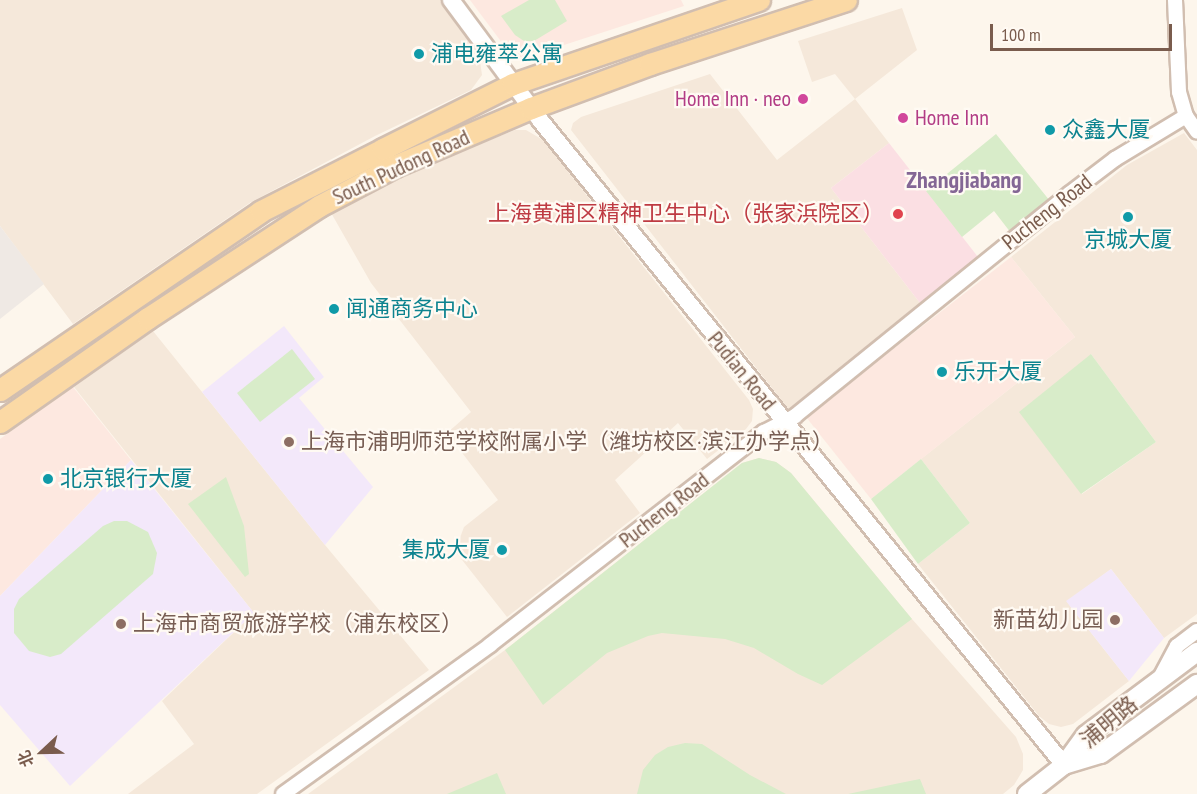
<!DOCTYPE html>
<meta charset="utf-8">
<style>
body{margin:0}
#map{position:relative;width:1197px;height:794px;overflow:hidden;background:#fdf6ec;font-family:"PT Sans Narrow","Noto Sans SC",sans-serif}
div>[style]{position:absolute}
.residential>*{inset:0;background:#f5e8da}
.commercial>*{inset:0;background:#fde8e0}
.industrial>*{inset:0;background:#efe9e4}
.education>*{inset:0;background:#f3e8fa}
.medical>*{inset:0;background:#fbdfe3}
.green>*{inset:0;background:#d8ecc9}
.roads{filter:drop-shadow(2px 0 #d1beb0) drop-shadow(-2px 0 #d1beb0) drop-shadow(0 2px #d1beb0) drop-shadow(0 -2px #d1beb0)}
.minor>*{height:14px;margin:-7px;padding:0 7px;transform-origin:7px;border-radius:7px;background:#fff}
.tertiary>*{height:16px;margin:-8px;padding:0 8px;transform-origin:8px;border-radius:8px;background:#fff}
.secondary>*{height:18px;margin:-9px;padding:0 9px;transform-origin:9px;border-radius:9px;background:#fff}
.primary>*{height:21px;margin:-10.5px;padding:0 10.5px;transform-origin:10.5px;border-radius:10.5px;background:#fbd9a5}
.dots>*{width:16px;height:16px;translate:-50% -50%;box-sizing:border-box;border:3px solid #fffaf3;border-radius:50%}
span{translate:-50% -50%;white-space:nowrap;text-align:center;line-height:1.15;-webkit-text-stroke:4.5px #fffaf3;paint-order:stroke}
.culture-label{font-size:22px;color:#0d838f}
.left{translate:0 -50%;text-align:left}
.right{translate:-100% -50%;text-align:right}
.hotel-label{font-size:22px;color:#b23c85}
.street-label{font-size:22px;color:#7a5c4d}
.health-label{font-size:22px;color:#be3a42}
.education-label{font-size:22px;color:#785e54}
.neighbourhood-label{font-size:24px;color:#846695;font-weight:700}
.north{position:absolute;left:12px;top:722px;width:60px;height:60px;-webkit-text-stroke:4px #fffaf3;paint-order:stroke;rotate:248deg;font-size:16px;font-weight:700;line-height:24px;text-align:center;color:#7a5c4d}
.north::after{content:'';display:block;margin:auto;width:21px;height:27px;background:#7a5c4d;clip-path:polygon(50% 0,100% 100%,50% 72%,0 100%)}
.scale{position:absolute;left:990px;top:24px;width:182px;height:27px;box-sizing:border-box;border:3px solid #7a5c4d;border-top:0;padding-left:8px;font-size:18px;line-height:21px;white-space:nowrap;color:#7a5c4d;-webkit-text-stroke:4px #fffaf3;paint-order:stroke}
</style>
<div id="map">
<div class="residential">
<i style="clip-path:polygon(0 0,442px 0,479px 54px,482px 75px,471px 90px,375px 136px,251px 202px,73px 324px,0 226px)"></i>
<i style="clip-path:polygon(902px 8px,917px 50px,855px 99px,889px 143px,831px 188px,920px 303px,789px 410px,571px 130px,573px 123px,581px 117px,710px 74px,777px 160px,855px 99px,835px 74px,812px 82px,798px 41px)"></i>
<i style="clip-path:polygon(515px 130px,526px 130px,543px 140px,749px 400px,753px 409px,752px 421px,746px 429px,707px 459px,678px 423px,615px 480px,640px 513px,507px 617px,455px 551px,464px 527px,498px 500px,447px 433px,471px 412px,371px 283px,330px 211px,399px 176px)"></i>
<i style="clip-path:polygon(evenodd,1184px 133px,1197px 150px,1197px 614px,1164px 638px,1111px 569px,1067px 602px,1129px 681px,1073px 724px,1061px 727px,1049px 724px,1039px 716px,918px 564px,970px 523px,921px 459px,1075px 337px,1011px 257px,1127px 165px,1184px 133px,1091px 354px,1156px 442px,1082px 494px,1081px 493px,1091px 354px)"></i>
<i style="clip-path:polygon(153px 331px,325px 545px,429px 670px,257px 794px,128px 794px,194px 744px,162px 701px,254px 613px,74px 387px)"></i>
<i style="clip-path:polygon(759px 458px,776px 462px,791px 473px,912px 619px,1016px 737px,1023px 754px,1023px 770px,1014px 785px,1003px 794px,308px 794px,505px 650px,742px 463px)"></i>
</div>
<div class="commercial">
<i style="clip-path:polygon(470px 0,681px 0,684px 6px,527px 57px,518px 57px,509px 52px)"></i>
<i style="clip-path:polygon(1011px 257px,1075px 337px,871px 499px,806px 417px)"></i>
<i style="clip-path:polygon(73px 387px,131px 460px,0 596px,0 439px)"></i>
</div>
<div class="industrial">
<i style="clip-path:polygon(0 226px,44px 284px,0 319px)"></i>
</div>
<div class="education">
<i style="clip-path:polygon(284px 326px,324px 377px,299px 398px,373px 487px,325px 545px,202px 392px)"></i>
<i style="clip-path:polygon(131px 460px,254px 613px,70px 786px,0 705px,0 596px)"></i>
<i style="clip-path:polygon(1111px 569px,1164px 638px,1129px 681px,1066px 601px)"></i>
</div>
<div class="medical">
<i style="clip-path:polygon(889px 143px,978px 257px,920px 303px,831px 188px)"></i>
</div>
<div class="green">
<i style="clip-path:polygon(529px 0,555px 0,567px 21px,534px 41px,524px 41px,515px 35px,501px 16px)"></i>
<i style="clip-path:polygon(996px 134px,1050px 201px,1011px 233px,994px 211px,962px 237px,926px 191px)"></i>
<i style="clip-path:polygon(292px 349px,315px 379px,260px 422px,237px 393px)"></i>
<i style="clip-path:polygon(1091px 354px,1156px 442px,1081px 494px,1019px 412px)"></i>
<i style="clip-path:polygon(759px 458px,776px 462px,791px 473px,912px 619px,822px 685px,798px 674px,754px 648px,725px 639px,662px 633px,648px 636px,607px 653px,543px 705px,505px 650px,742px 463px)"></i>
<i style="clip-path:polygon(921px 459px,970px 523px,918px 564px,871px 499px)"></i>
<i style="clip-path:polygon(226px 477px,244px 526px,249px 574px,245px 577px,188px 504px)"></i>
<i style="clip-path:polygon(114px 521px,127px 521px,148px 532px,157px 553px,153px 574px,61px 654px,50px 657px,29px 651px,14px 633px,14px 609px,19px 599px,103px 526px)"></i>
<i style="clip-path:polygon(685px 743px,702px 744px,750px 775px,786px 794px,637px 794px,643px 770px,655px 755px,668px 747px)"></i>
<i style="clip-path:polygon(497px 773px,506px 794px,447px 794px)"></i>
<i style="clip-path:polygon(920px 779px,926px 794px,848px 794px,895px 784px)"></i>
</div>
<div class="roads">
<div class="minor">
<i style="left:1175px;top:0;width:92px;rotate:87.5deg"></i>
<i style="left:1179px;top:92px;width:25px;rotate:74deg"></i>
<i style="left:1186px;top:116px;width:19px;rotate:55deg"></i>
<i style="left:1161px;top:676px;width:34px;rotate:-62deg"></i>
<i style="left:1177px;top:646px;width:25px;rotate:-37deg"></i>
<i style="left:283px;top:794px;width:255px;rotate:-35.7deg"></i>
<i style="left:490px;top:645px;width:347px;rotate:-37.9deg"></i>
<i style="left:764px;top:432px;width:35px;rotate:-27deg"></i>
<i style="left:795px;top:416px;width:353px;rotate:-39deg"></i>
<i style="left:1069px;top:194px;width:58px;rotate:-37.3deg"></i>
<i style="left:1115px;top:159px;width:83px;rotate:-31.2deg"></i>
</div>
<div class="tertiary">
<i style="left:451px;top:0;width:149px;rotate:53.4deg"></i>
<i style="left:540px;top:120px;width:831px;rotate:50.91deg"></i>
</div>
<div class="secondary">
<i style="left:1064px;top:765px;width:39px;rotate:-17deg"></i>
<i style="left:1101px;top:754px;width:119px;rotate:-36.1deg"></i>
<i style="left:1027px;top:794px;width:47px;rotate:-38.1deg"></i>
<i style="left:1064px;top:765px;width:37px;rotate:-54deg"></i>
<i style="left:1086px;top:735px;width:139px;rotate:-36.8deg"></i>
</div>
<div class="primary">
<i style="left:0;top:390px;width:316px;rotate:-34.4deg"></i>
<i style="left:261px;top:211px;width:137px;rotate:-26.9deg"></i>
<i style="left:383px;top:149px;width:145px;rotate:-26.6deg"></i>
<i style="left:513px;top:84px;width:260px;rotate:-18.9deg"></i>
<i style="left:0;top:422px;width:181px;rotate:-35.1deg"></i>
<i style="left:148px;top:318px;width:204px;rotate:-33.2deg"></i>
<i style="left:319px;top:206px;width:86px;rotate:-27.8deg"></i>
<i style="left:395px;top:166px;width:148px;rotate:-23.1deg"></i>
<i style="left:531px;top:108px;width:127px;rotate:-20.3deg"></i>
<i style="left:650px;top:64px;width:206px;rotate:-18.1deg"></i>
</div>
</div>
<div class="dots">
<i style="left:419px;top:54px;background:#0f9aa8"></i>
<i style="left:803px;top:99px;background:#d1479c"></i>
<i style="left:903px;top:118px;background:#d1479c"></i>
<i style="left:1050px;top:130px;background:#0f9aa8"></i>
<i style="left:898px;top:214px;background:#e0444e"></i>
<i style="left:1128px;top:217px;background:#0f9aa8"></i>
<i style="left:334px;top:309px;background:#0f9aa8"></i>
<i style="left:942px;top:372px;background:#0f9aa8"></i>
<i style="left:289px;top:442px;background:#8d6e63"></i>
<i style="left:48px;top:479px;background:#0f9aa8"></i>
<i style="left:502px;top:550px;background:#0f9aa8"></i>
<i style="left:1115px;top:620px;background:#8d6e63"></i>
<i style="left:121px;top:624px;background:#8d6e63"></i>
</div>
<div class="culture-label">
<span class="left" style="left:431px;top:54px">浦电雍萃公寓</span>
<span class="left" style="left:1062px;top:130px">众鑫大厦</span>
<span style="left:1128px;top:240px">京城大厦</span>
<span class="left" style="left:346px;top:309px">闻通商务中心</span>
<span class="left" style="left:954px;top:372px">乐开大厦</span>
<span class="left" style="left:60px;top:479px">北京银行大厦</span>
<span class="right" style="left:490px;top:550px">集成大厦</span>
</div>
<div class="hotel-label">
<span class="right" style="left:791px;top:99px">Home Inn · neo</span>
<span class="left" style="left:915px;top:118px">Home Inn</span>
</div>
<div class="street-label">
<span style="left:401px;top:167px;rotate:-25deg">South Pudong Road</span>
<span style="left:1047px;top:212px;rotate:-38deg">Pucheng Road</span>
<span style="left:742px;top:371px;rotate:51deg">Pudian Road</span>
<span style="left:664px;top:510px;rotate:-38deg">Pucheng Road</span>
<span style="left:1109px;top:722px;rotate:-40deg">浦明路</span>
</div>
<div class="health-label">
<span class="right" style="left:884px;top:214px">上海黄浦区精神卫生中心（张家浜院区）</span>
</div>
<div class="education-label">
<span class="left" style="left:301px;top:442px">上海市浦明师范学校附属小学（潍坊校区·滨江办学点）</span>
<span class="right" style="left:1103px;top:620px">新苗幼儿园</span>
<span class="left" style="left:133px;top:624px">上海市商贸旅游学校（浦东校区）</span>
</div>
<div class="neighbourhood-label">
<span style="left:964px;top:180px">Zhangjiabang</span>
</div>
<div class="north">北</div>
<div class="scale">100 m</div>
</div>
